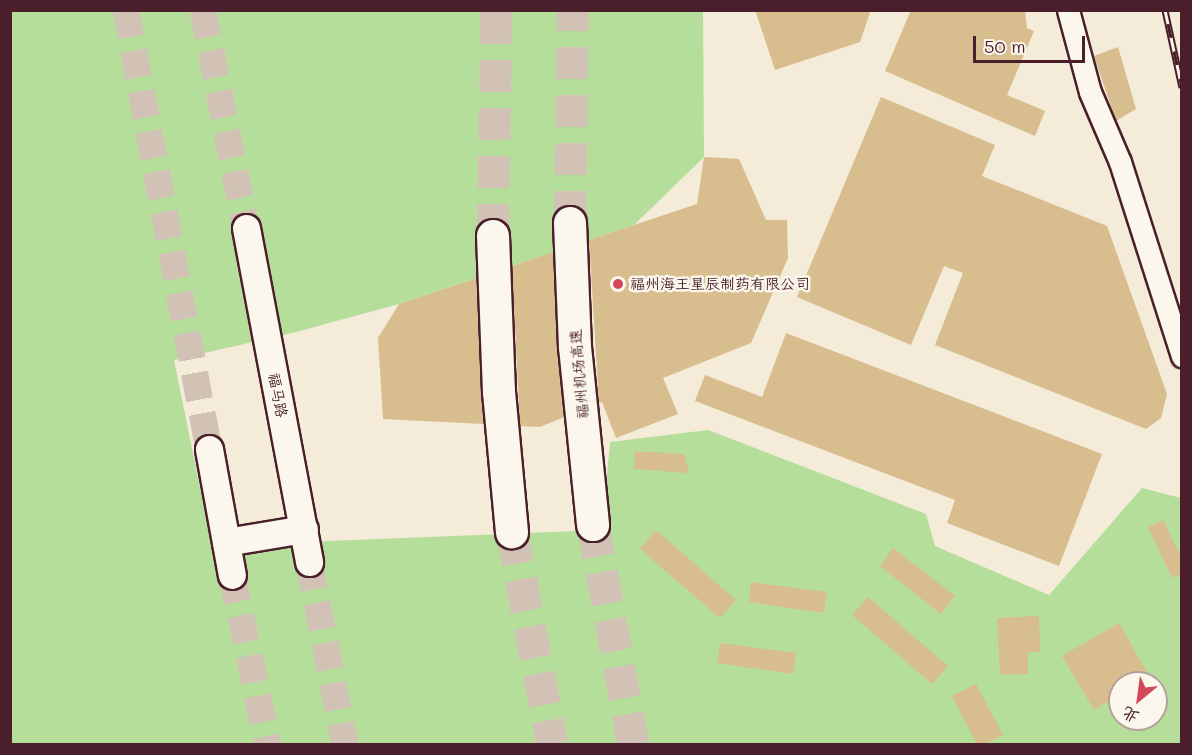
<!DOCTYPE html>
<meta charset="utf-8">
<style>
body{margin:0}
#map{position:relative;width:1192px;height:755px;overflow:hidden;background:#f4ebd9;font-family:Mali,"LXGW WenKai TC",sans-serif}
div>[style]{position:absolute}
.green>*{inset:0;background:#b5de9b}
.building>*{inset:0;background:#d8bd8e}
.primary-tunnel>*{height:27px;margin-top:-13.5px;transform-origin:0;background:repeating-linear-gradient(90deg,#d2c2b6 0 27px,transparent 0 41px)}
.motorway-tunnel>*{height:32px;margin-top:-16px;transform-origin:0;background:repeating-linear-gradient(90deg,#d2c2b6 0 32px,transparent 0 48px)}
.roads{filter:drop-shadow(2px 0 #4a1f2b) drop-shadow(-2px 0 #4a1f2b) drop-shadow(0 2px #4a1f2b) drop-shadow(0 -2px #4a1f2b)}
.tertiary>*{height:21px;margin:-10.5px;padding:0 10.5px;transform-origin:10.5px;border-radius:10.5px;background:#fbf7ec}
.primary>*{height:27px;margin:-13.5px;padding:0 13.5px;transform-origin:13.5px;border-radius:13.5px;background:#fbf7ec}
.motorway>*{height:32px;margin:-16px;padding:0 16px;transform-origin:16px;border-radius:16px;background:#fbf7ec}
.rail>*{height:7px;margin-top:-3.5px;transform-origin:0;background:repeating-linear-gradient(90deg,#fbf7ec 0 14px,#4a1f2b 0 28px);box-sizing:border-box;border-block:2px solid #4a1f2b}
.dots>*{width:16px;height:16px;translate:-50% -50%;box-sizing:border-box;border:3px solid #fbf7ec;border-radius:50%}
span{translate:-50% -50%;white-space:nowrap;text-align:center;line-height:1.15;-webkit-text-stroke:5px #fbf7ec;paint-order:stroke}
.poi-label{font-size:15px;color:#4a1f2b}
.left{translate:0 -50%;text-align:left}
.street-label{font-size:15px;color:#4a1f2b}
.frame{position:absolute;inset:0;border:12px solid #4a1f2b;pointer-events:none}
.north{position:absolute;left:1108px;top:671px;width:60px;height:60px;box-sizing:border-box;background:#fbf7ec;border:2px solid #b4a19f;border-radius:50%;rotate:209deg;font-size:16px;font-weight:700;line-height:24px;text-align:center;color:#4a1f2b}
.north::after{content:'';display:block;margin:auto;width:21px;height:27px;background:#d1495b;clip-path:polygon(50% 0,100% 100%,50% 72%,0 100%)}
.scale{position:absolute;left:973px;top:36px;width:112px;height:27px;box-sizing:border-box;border:3px solid #4a1f2b;border-top:0;padding-left:8px;font-size:18px;line-height:21px;white-space:nowrap;color:#4a1f2b;-webkit-text-stroke:4px #fbf7ec;paint-order:stroke}
</style>
<div id="map">
<div class="green">
<i style="clip-path:polygon(evenodd,10px 11px,703px 11px,704px 157px,634px 225px,399px 304px,296px 332px,174px 360px,213px 551px,328px 541px,602px 530px,610px 442px,708px 430px,926px 514px,935px 546px,1049px 595px,1142px 488px,1181px 498px,1181px 744px,11px 744px,10px 11px,1120px 683px,1156px 683px,1156px 719px,1120px 719px,1120px 683px)"></i>
</div>
<div class="building">
<i style="clip-path:polygon(755px 10px,871px 10px,860px 42px,775px 70px)"></i>
<i style="clip-path:polygon(911px 10px,1025px 10px,1027px 28px,1034px 31px,1007px 95px,1045px 111px,1035px 136px,885px 71px)"></i>
<i style="clip-path:polygon(1118px 47px,1136px 109px,1116px 121px,1094px 56px)"></i>
<i style="clip-path:polygon(881px 97px,995px 145px,982px 176px,1107px 226px,1167px 394px,1161px 418px,1146px 429px,935px 345px,963px 273px,944px 266px,911px 345px,797px 297px)"></i>
<i style="clip-path:polygon(704px 157px,739px 159px,766px 220px,787px 220px,788px 258px,751px 343px,663px 378px,678px 414px,616px 438px,602px 402px,599px 403px,589px 240px,697px 204px)"></i>
<i style="clip-path:polygon(553px 252px,564px 417px,540px 427px,520px 426px,512px 266px)"></i>
<i style="clip-path:polygon(477px 278px,484px 424px,383px 419px,378px 338px,399px 304px)"></i>
<i style="clip-path:polygon(786px 333px,1102px 454px,1059px 566px,947px 523px,955px 500px,695px 401px,705px 375px,762px 397px)"></i>
<i style="clip-path:polygon(635px 451px,684px 454px,689px 473px,634px 469px)"></i>
<i style="clip-path:polygon(1163px 520px,1182px 559px,1182px 574px,1172px 578px,1148px 527px)"></i>
<i style="clip-path:polygon(656px 530px,736px 600px,720px 618px,640px 549px)"></i>
<i style="clip-path:polygon(893px 548px,955px 596px,941px 614px,880px 566px)"></i>
<i style="clip-path:polygon(751px 582px,827px 592px,824px 613px,749px 602px)"></i>
<i style="clip-path:polygon(868px 597px,948px 666px,932px 684px,852px 615px)"></i>
<i style="clip-path:polygon(1039px 616px,1040px 652px,1028px 652px,1028px 674px,1000px 675px,997px 618px)"></i>
<i style="clip-path:polygon(1119px 623px,1150px 677px,1140px 683px,1120px 683px,1120px 695px,1094px 710px,1062px 656px)"></i>
<i style="clip-path:polygon(720px 643px,796px 653px,793px 674px,717px 663px)"></i>
<i style="clip-path:polygon(976px 684px,1003px 735px,985px 744px,977px 744px,952px 696px)"></i>
</div>
<div class="primary-tunnel">
<i style="left:126px;top:10px;width:447px;rotate:79.3deg"></i>
<i style="left:203px;top:10px;width:222px;rotate:78.8deg"></i>
<i style="left:309px;top:562px;width:186px;rotate:78.8deg"></i>
<i style="left:232px;top:575px;width:173px;rotate:78deg"></i>
</div>
<div class="motorway-tunnel">
<i style="left:570px;top:223px;width:213px;rotate:-89.2deg"></i>
<i style="left:493px;top:236px;width:226px;rotate:-89.2deg"></i>
<i style="left:593px;top:525px;width:223px;rotate:79.6deg"></i>
<i style="left:512px;top:532px;width:216px;rotate:79.3deg"></i>
</div>
<div class="roads">
<div class="tertiary">
<i style="left:1068px;top:10px;width:85px;rotate:75deg"></i>
<i style="left:1090px;top:92px;width:76px;rotate:66.8deg"></i>
<i style="left:1120px;top:162px;width:204px;rotate:72.3deg"></i>
</div>
<div class="primary">
<i style="left:246px;top:228px;width:340px;rotate:79.3deg"></i>
<i style="left:209px;top:449px;width:128px;rotate:79.7deg"></i>
<i style="left:226px;top:542px;width:79px;rotate:-9.5deg"></i>
</div>
<div class="motorway">
<i style="left:570px;top:223px;width:124px;rotate:87.7deg"></i>
<i style="left:575px;top:347px;width:179px;rotate:84.2deg"></i>
<i style="left:493px;top:236px;width:156px;rotate:87.8deg"></i>
<i style="left:499px;top:392px;width:141px;rotate:84.7deg"></i>
</div>
</div>
<div class="rail">
<i style="left:1165px;top:10px;width:79px;rotate:77.6deg"></i>
</div>
<div class="dots">
<i style="left:618px;top:284px;background:#d1495b"></i>
</div>
<div class="poi-label">
<span class="left" style="left:630px;top:284px">福州海王星辰制药有限公司</span>
</div>
<div class="street-label">
<span style="left:579px;top:374px;rotate:-95deg">福州机场高速</span>
<span style="left:278px;top:395px;rotate:79deg">福马路</span>
</div>
<div class="frame"></div>
<div class="north">北</div>
<div class="scale">50 m</div>
</div>
